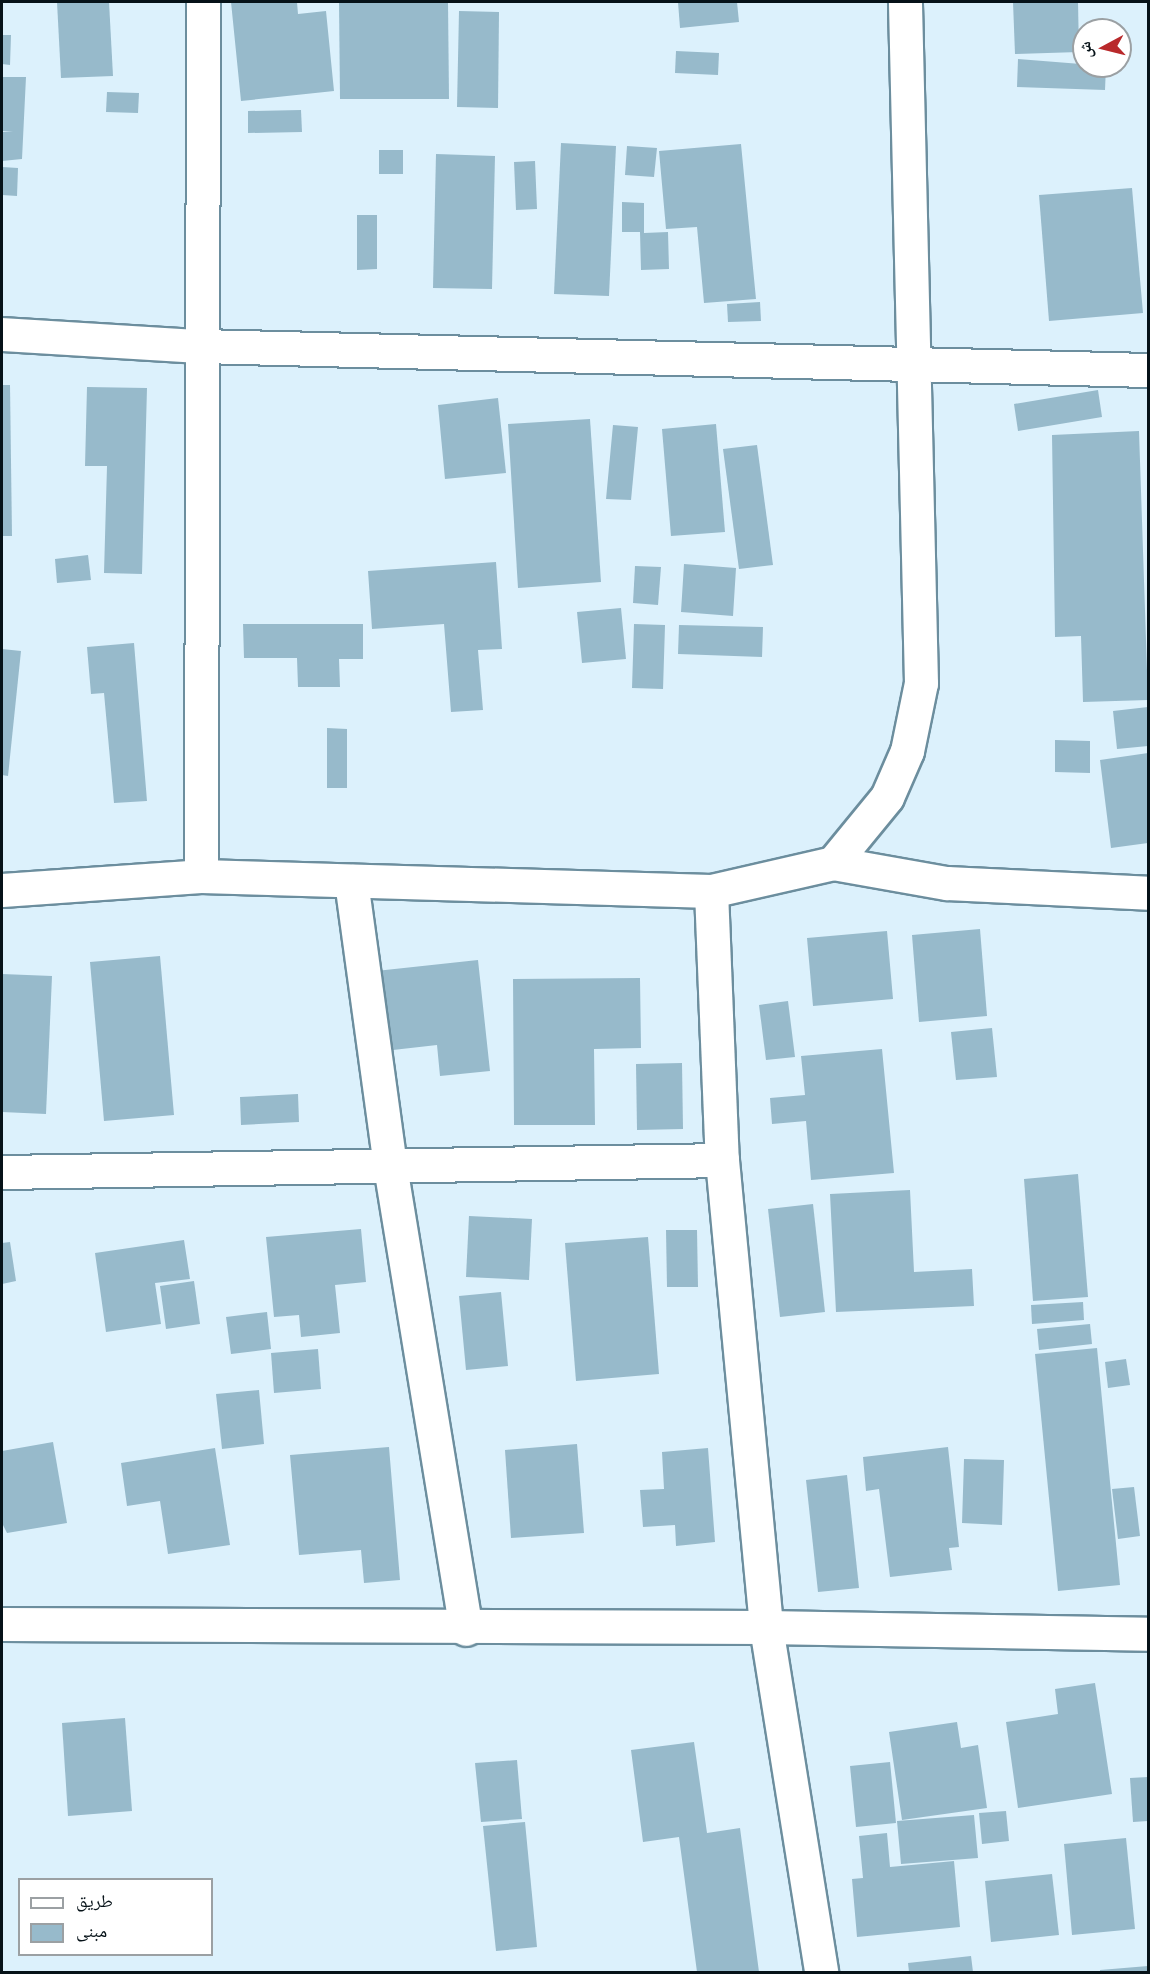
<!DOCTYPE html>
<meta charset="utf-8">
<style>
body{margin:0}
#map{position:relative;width:1150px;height:1974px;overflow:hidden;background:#dcf1fc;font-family:"Roboto Serif","Noto Naskh Arabic",serif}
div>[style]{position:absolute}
.building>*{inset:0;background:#97bacb}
.roads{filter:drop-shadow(2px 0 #6c8e9e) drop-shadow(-2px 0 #6c8e9e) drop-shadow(0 2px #6c8e9e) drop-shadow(0 -2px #6c8e9e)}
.minor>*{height:33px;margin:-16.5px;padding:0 16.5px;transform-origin:16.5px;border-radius:16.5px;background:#fff}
.major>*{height:33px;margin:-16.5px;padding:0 16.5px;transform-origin:16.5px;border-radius:16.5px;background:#fff}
span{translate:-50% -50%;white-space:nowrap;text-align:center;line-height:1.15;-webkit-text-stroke:6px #fff;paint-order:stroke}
.frame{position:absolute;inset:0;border:3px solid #061218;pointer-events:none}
.legend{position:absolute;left:18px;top:1878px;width:195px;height:78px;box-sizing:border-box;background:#fff;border:2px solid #9ba0a3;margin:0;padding:8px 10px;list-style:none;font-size:18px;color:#061218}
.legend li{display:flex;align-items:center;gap:12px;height:30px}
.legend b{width:30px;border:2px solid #9ba0a3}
.north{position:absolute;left:1072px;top:18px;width:60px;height:60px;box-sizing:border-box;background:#fff;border:2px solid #9ba0a3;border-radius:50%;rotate:263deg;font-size:16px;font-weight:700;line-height:24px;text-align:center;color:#061218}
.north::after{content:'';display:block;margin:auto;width:21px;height:27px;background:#b9292b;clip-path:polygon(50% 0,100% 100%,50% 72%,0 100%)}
</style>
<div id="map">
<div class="building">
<i style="clip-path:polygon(57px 2px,109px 2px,113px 76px,61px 78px)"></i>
<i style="clip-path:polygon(231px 2px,297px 2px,298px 14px,326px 11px,334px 91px,241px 101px)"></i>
<i style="clip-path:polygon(339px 2px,448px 2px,449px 99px,340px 99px)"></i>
<i style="clip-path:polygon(678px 2px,737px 2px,739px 22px,680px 28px)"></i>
<i style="clip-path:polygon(1013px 2px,1078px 2px,1079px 52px,1015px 54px)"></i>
<i style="clip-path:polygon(459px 11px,499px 12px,498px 108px,457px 107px)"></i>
<i style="clip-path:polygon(2px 35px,11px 35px,10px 65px,2px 64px)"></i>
<i style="clip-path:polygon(676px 51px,719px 53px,718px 75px,675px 73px)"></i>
<i style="clip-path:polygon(1018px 59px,1106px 66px,1105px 90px,1017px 87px)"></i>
<i style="clip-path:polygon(2px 77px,26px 77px,22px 159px,2px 161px,2px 132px,13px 132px,2px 131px)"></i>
<i style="clip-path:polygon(107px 92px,139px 93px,138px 113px,106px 112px)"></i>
<i style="clip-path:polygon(301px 110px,302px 132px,248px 133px,248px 111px)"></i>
<i style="clip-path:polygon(561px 143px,616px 146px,609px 296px,554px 294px)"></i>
<i style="clip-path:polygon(741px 144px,756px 299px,704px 303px,697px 227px,666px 229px,659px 151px)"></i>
<i style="clip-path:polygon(627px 146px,657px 148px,654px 177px,625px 175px)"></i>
<i style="clip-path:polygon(379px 150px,403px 150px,403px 174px,379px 174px)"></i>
<i style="clip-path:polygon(436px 154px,495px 156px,492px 289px,433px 288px)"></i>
<i style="clip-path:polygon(535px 161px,537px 209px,516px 210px,514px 162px)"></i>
<i style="clip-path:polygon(2px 167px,18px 168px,17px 196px,2px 195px)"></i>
<i style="clip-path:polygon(1132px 188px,1143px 313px,1049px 321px,1039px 195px)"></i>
<i style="clip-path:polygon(622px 202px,644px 203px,644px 233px,668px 232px,669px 269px,641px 270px,640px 232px,622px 232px)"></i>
<i style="clip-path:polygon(357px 215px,377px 215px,377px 269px,357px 270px)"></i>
<i style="clip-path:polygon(760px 302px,761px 321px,728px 322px,727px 304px)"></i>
<i style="clip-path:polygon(2px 385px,10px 385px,12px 536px,2px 536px)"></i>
<i style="clip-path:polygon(87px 387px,147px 388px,142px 574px,104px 573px,107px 466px,85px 466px)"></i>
<i style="clip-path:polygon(1098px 390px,1102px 417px,1018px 431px,1014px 404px)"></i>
<i style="clip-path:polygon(498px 398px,506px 473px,445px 479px,438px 405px)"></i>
<i style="clip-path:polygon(590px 419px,601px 582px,518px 588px,508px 424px)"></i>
<i style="clip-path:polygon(716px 424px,725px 532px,671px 536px,662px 429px)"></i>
<i style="clip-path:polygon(613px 425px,638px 427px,631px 500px,606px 499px)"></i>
<i style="clip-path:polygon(1139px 431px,1148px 700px,1083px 702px,1081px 636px,1055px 637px,1052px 435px)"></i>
<i style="clip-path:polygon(757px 445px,773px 565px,739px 569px,723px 449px)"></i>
<i style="clip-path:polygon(88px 555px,91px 580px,57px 583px,55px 559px)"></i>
<i style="clip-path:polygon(496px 562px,502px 649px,478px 650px,483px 710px,451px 712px,444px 624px,372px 629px,368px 571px)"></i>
<i style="clip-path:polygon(684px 564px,736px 568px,733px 616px,681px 612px)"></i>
<i style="clip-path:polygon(635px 566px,661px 567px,658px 605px,633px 603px)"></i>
<i style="clip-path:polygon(621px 608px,626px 659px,582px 663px,577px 612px)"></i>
<i style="clip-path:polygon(243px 624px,363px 624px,363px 659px,339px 659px,340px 687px,298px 687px,297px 658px,244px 658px)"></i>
<i style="clip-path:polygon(634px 624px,665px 625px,663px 689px,632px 688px)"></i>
<i style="clip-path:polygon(679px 625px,763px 627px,762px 657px,678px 654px)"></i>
<i style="clip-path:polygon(134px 643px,147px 801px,114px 803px,104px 693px,91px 694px,87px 647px)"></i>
<i style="clip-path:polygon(2px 649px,21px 651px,8px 776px,2px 775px)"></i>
<i style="clip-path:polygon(1148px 707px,1148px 746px,1117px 749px,1113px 711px)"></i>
<i style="clip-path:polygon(327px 728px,347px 729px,347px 788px,327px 788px)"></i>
<i style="clip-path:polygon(1055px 740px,1090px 741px,1090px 773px,1055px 772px)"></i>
<i style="clip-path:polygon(1148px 753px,1148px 843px,1111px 848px,1100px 760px)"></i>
<i style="clip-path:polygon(980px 929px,987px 1016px,919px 1022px,912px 935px)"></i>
<i style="clip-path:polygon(887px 931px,893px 999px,813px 1006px,807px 938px)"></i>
<i style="clip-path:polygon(160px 956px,174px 1115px,104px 1121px,90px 962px)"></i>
<i style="clip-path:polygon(478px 960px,490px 1071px,440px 1076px,437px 1045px,384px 1051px,376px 971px)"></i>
<i style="clip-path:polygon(2px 974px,52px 976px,46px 1114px,2px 1112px)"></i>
<i style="clip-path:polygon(640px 978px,641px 1048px,594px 1049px,595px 1125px,514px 1125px,513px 979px)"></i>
<i style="clip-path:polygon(788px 1001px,795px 1057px,766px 1060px,759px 1005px)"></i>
<i style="clip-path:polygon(992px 1028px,997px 1077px,956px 1080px,951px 1032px)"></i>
<i style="clip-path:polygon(882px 1049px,894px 1173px,811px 1180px,806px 1121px,772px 1124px,770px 1098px,805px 1095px,801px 1056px)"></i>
<i style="clip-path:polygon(682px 1063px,683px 1129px,637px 1130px,636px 1064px)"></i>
<i style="clip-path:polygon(298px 1094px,299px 1122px,241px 1125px,240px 1097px)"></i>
<i style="clip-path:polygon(1078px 1174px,1088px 1297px,1033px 1301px,1024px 1179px)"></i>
<i style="clip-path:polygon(910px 1190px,914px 1272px,972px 1269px,974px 1306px,836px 1312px,830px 1194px)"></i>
<i style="clip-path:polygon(813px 1204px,825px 1312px,780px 1317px,768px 1209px)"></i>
<i style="clip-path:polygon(469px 1216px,532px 1219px,529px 1280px,466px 1277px)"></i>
<i style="clip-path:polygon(361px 1229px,366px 1282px,335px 1285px,340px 1333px,301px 1337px,299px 1315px,274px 1317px,266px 1237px)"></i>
<i style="clip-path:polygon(666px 1230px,697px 1230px,698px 1287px,667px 1287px)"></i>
<i style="clip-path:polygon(648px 1237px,659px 1374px,576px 1381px,565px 1243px)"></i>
<i style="clip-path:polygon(184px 1240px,190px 1279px,155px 1283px,161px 1324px,106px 1332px,95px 1253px)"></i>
<i style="clip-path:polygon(10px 1242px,16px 1281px,2px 1284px,2px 1243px)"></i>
<i style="clip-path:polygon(194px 1281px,200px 1324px,166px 1329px,160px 1286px)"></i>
<i style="clip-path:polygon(501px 1292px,508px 1366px,466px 1370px,459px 1296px)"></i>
<i style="clip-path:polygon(1083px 1302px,1084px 1320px,1032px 1324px,1031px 1305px)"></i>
<i style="clip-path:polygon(267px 1312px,271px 1349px,231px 1354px,226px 1317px)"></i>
<i style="clip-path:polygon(1090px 1324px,1092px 1344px,1039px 1350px,1037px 1329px)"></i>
<i style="clip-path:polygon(1097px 1348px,1120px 1585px,1058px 1591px,1035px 1354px)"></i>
<i style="clip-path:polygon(318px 1349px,321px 1389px,274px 1393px,271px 1353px)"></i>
<i style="clip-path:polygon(1126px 1359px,1130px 1385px,1108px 1388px,1105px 1362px)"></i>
<i style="clip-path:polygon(259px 1390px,264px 1444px,222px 1449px,216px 1394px)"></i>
<i style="clip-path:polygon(53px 1442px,67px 1523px,7px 1533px,2px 1523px,2px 1451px)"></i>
<i style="clip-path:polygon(577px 1444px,584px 1533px,511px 1538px,505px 1450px)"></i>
<i style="clip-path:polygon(389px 1447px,400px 1580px,364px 1583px,361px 1550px,299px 1555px,290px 1455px)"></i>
<i style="clip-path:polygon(948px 1447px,959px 1547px,949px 1548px,952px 1570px,890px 1577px,879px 1489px,866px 1491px,863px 1457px)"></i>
<i style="clip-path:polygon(215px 1448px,230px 1545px,168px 1554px,160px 1501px,127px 1506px,121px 1463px)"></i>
<i style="clip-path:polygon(708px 1448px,715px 1542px,676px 1546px,675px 1525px,643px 1527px,640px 1490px,664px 1489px,662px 1452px)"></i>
<i style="clip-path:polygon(964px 1459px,1004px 1460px,1002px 1525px,962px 1523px)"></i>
<i style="clip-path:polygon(847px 1475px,859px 1588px,818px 1592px,806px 1480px)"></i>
<i style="clip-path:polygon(1134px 1487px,1140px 1536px,1118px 1539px,1112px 1489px)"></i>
<i style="clip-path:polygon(1095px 1683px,1112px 1794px,1018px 1808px,1006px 1722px,1058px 1714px,1055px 1689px)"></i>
<i style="clip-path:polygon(125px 1718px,132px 1811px,68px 1816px,62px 1723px)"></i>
<i style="clip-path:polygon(957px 1722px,961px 1748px,978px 1745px,987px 1808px,902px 1820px,889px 1732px)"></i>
<i style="clip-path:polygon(694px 1742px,707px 1833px,740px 1828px,759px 1972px,697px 1972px,679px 1837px,643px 1842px,631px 1750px)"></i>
<i style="clip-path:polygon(517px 1760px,522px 1819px,481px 1822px,475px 1763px)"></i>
<i style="clip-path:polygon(890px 1762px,896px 1823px,856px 1827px,850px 1766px)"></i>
<i style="clip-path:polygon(1148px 1777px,1148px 1821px,1133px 1822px,1130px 1778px)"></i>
<i style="clip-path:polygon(1006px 1811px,1009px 1841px,982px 1844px,979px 1813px)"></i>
<i style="clip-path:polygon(974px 1815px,978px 1858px,901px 1864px,897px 1821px)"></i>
<i style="clip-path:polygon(525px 1822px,537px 1947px,496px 1951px,483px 1826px)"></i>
<i style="clip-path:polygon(887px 1833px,890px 1867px,954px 1861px,960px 1927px,857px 1937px,852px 1879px,863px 1878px,859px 1836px)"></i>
<i style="clip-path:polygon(1126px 1838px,1135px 1929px,1072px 1935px,1064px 1844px)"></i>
<i style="clip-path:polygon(1052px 1874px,1059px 1935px,991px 1942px,985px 1881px)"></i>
<i style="clip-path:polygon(971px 1956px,973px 1972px,909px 1972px,908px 1963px)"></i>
<i style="clip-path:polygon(1148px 1966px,1148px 1972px,1100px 1972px,1100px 1970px)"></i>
</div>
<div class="roads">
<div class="minor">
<i style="left:2px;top:334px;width:198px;rotate:3.5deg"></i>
<i style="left:200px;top:346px;width:948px;rotate:1.45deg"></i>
<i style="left:833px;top:863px;width:116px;rotate:10deg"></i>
<i style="left:947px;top:883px;width:201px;rotate:2.8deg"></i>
<i style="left:201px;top:876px;width:874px;rotate:-89.87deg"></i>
<i style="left:351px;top:881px;width:288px;rotate:82.2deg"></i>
<i style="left:390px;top:1166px;width:469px;rotate:80.7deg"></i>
<i style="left:711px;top:891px;width:269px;rotate:87.7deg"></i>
<i style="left:722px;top:1160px;width:469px;rotate:84.6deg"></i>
<i style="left:766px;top:1627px;width:349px;rotate:80.9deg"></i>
<i style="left:2px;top:1172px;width:720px;rotate:-0.95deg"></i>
<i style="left:2px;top:1624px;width:764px;rotate:0.22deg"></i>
<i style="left:766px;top:1627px;width:382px;rotate:1deg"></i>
</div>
<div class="major">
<i style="left:2px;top:890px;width:199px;rotate:-4deg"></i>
<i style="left:201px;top:876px;width:510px;rotate:1.68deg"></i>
<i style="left:711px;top:891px;width:125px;rotate:-12.9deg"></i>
<i style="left:833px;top:863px;width:85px;rotate:-50.7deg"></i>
<i style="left:887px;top:797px;width:50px;rotate:-66.5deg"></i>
<i style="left:907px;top:751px;width:69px;rotate:-78.4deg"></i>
<i style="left:921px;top:683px;width:681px;rotate:-91.35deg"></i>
</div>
</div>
<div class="frame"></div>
<ul class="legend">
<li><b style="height:8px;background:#fff"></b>طريق</li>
<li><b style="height:16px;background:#97bacb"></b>مبنى</li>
</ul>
<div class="north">ش</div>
</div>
